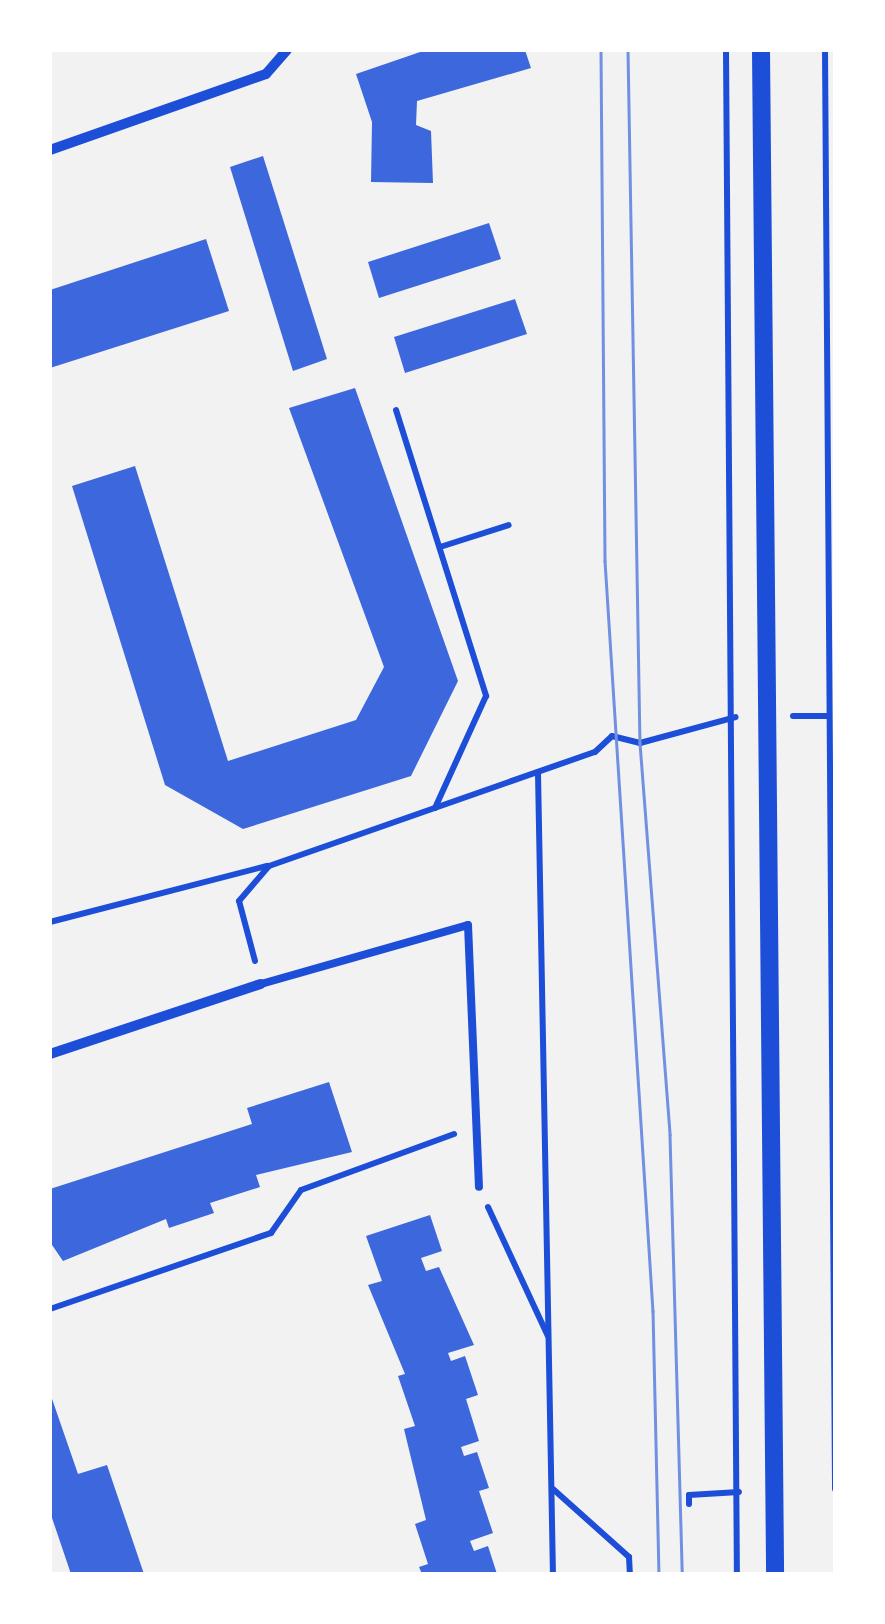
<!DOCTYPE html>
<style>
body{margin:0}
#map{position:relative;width:885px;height:1624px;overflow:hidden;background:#f2f2f2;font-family:"Fira Sans",sans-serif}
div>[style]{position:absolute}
.building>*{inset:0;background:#3d67dc}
.path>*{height:6px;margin:-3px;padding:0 3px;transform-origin:3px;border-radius:3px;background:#1d4ed8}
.service>*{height:8px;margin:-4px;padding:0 4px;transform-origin:4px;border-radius:4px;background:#1d4ed8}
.minor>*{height:10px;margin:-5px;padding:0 5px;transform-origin:5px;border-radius:5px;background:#1d4ed8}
.tertiary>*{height:18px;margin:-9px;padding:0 9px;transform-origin:9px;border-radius:9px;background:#1d4ed8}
.tram>*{height:2.5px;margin:-1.25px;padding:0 1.25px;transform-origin:1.25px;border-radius:1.25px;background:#7290e2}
span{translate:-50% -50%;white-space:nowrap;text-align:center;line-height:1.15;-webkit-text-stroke:8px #fff;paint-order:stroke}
.frame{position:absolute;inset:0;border:52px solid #fff;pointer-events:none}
</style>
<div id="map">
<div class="building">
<i style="clip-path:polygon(426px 50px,525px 50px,531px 68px,417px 101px,416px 125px,431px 131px,433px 183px,371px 182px,372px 122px,356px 74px)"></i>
<i style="clip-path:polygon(263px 156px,327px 359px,293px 371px,230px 167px)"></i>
<i style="clip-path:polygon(489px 223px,501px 259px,379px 298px,368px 262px)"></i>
<i style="clip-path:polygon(206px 239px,229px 311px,50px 368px,50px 290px)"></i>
<i style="clip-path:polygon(515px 299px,527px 334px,405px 373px,394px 337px)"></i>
<i style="clip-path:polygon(355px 388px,458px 681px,411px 776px,243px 829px,165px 785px,72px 486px,135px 466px,228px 761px,356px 720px,384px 667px,289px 408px)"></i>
<i style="clip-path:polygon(329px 1082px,352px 1152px,256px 1175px,260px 1187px,210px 1203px,214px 1213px,169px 1228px,166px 1219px,63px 1261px,50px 1242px,50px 1189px,252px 1124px,247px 1108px)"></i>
<i style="clip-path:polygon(430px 1215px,442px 1251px,421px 1258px,426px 1271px,439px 1267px,474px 1345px,448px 1353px,451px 1361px,465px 1356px,478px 1395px,466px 1399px,479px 1441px,461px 1447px,464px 1456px,477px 1452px,489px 1488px,479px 1491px,493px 1533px,470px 1541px,474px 1551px,488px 1546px,497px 1574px,422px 1574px,419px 1567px,428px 1564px,415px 1524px,426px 1520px,404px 1429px,415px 1426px,398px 1376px,405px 1374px,368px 1285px,382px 1281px,366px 1236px)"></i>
<i style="clip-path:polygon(50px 1393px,78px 1474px,107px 1465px,144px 1574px,71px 1574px,50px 1512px)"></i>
</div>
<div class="path">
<i style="left:726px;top:50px;width:1524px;rotate:89.59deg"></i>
<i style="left:825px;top:50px;width:1439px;rotate:89.6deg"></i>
<i style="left:396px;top:410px;width:300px;rotate:72.5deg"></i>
<i style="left:486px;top:696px;width:123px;rotate:114.5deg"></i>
<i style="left:440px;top:547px;width:72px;rotate:-17.7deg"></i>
<i style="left:793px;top:716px;width:34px"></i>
<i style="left:538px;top:773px;width:801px;rotate:88.93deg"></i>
<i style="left:50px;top:922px;width:224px;rotate:-14.5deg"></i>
<i style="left:255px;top:961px;width:62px;rotate:-104.9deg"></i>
<i style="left:239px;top:901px;width:46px;rotate:-49.4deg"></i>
<i style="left:269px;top:866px;width:345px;rotate:-19.3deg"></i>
<i style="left:595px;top:752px;width:23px;rotate:-43deg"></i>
<i style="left:612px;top:736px;width:29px;rotate:14deg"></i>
<i style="left:640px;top:743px;width:99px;rotate:-15.2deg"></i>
<i style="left:488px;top:1207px;width:142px;rotate:65.1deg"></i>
<i style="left:50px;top:1309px;width:234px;rotate:-19deg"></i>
<i style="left:271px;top:1233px;width:52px;rotate:-55.1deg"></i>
<i style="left:301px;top:1190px;width:163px;rotate:-20.1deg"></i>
<i style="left:553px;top:1489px;width:102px;rotate:41.8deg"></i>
<i style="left:629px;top:1557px;width:17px;rotate:87deg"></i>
<i style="left:689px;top:1504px;width:9px;rotate:-90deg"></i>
<i style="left:689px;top:1495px;width:50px;rotate:-3.4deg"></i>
</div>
<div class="service">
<i style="left:261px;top:984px;width:215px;rotate:-15.9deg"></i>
<i style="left:468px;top:925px;width:262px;rotate:87.6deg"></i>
</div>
<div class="minor">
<i style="left:50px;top:150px;width:229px;rotate:-19.4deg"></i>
<i style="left:266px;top:74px;width:32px;rotate:-49deg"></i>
<i style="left:50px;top:1054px;width:222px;rotate:-18.4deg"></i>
</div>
<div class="tertiary">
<i style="left:761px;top:50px;width:1524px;rotate:89.47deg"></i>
</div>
<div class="tram">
<i style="left:601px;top:50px;width:511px;rotate:89.55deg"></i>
<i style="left:605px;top:561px;width:752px;rotate:86.34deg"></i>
<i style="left:653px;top:1311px;width:263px;rotate:88.7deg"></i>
<i style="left:628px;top:50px;width:693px;rotate:89.01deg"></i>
<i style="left:640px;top:743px;width:393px;rotate:85.6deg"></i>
<i style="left:670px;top:1135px;width:439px;rotate:88.4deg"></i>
</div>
<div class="frame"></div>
</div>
